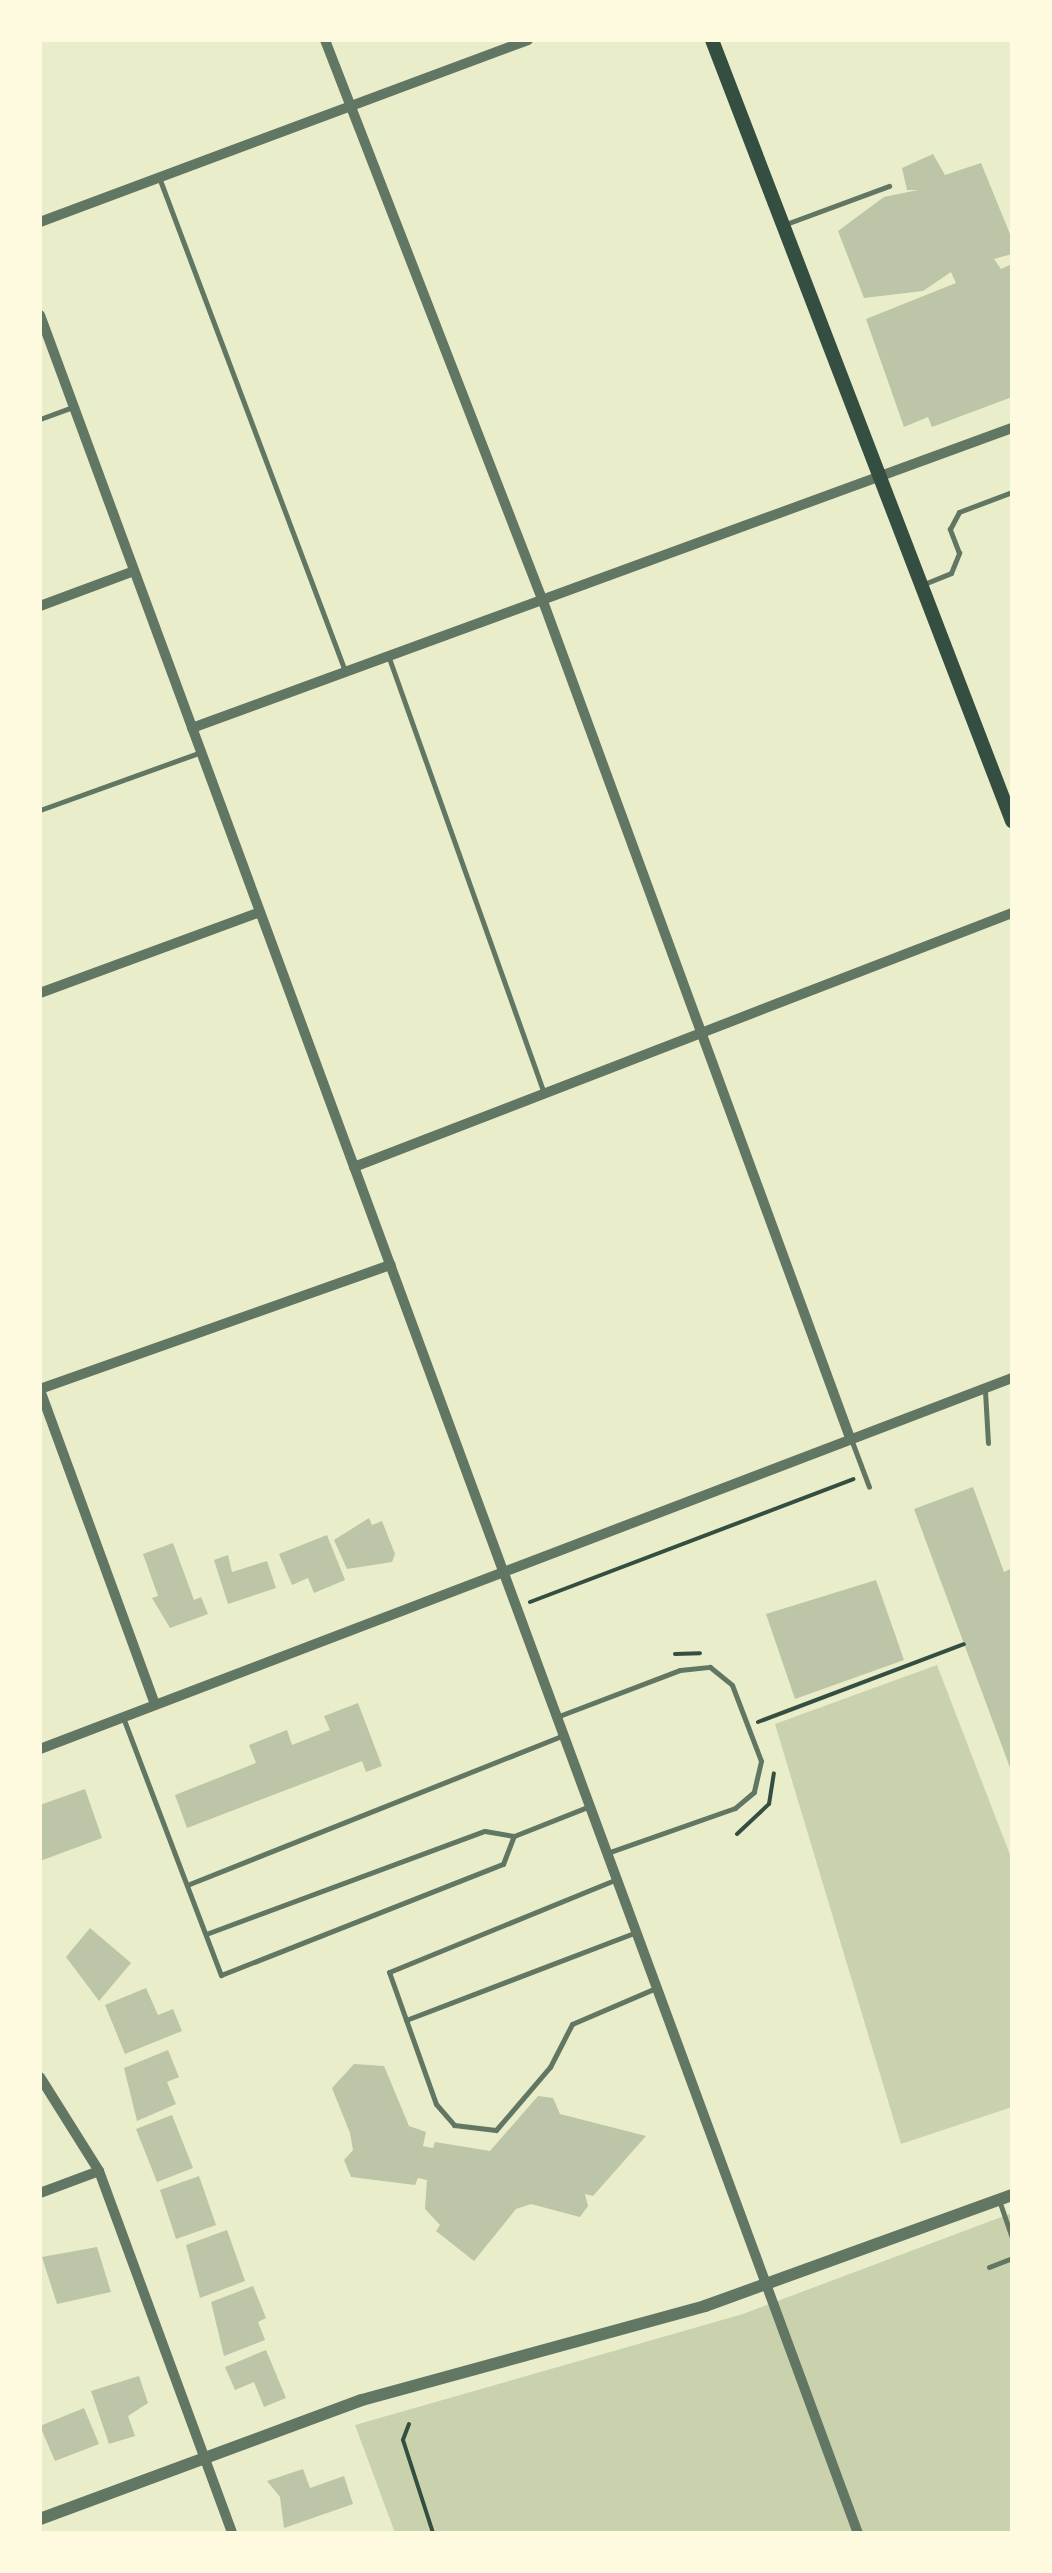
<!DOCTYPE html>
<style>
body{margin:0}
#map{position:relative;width:1052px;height:2573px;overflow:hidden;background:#e9edc9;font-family:"Source Sans 3",sans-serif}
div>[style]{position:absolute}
.green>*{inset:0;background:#cad2ad}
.building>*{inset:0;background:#bcc5a7}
.path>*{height:4px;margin:-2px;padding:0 2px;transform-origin:2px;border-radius:2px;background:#344e41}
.service>*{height:5px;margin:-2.5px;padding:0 2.5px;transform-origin:2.5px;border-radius:2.5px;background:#617663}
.minor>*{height:10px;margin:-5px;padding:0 5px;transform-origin:5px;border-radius:5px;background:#617663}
.tertiary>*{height:12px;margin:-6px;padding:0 6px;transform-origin:6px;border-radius:6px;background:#617663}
.secondary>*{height:14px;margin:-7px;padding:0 7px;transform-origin:7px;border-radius:7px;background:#344e41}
span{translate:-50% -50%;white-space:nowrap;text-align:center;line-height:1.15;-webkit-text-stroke:9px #fefae0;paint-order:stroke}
.frame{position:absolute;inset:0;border:42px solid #fefae0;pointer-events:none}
</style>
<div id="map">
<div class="green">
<i style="clip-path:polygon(937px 1665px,1012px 1860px,1012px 2107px,901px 2144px,775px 1724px)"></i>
<i style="clip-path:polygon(1012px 2213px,1012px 2533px,395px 2533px,355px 2425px,743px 2314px)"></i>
</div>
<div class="building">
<i style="clip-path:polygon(933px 154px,945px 175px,981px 163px,1012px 239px,1012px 254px,994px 259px,1001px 269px,1012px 264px,1012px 397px,932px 427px,928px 417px,904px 427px,866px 319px,956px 283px,951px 272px,923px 291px,864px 298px,838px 231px,884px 197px,918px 190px,907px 190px,902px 168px)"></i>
<i style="clip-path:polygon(973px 1487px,1004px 1572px,1012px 1568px,1012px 1773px,914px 1509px)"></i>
<i style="clip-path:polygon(369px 1518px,372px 1525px,382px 1521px,395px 1554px,392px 1562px,347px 1569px,334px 1540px)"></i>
<i style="clip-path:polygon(327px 1535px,345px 1580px,314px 1593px,308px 1578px,292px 1585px,279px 1554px)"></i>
<i style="clip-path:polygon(173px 1543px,194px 1600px,201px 1597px,208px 1614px,170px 1628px,152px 1598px,158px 1596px,143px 1554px)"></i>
<i style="clip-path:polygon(228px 1555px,232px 1572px,267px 1561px,276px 1588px,228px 1604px,214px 1560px)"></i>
<i style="clip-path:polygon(876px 1580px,904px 1660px,795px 1699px,766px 1614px)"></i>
<i style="clip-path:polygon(358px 1703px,382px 1766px,366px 1772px,362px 1761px,187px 1828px,175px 1795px,256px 1763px,249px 1745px,287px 1730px,292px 1745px,330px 1730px,324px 1716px)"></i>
<i style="clip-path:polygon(85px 1789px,102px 1838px,40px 1861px,40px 1805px)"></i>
<i style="clip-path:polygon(90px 1928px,131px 1963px,99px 2001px,66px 1957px)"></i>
<i style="clip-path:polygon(146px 1988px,158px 2015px,173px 2009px,182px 2031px,125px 2054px,105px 2005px)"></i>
<i style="clip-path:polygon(168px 2050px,179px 2077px,167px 2082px,176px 2104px,137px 2121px,124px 2068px)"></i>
<i style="clip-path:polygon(354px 2064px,384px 2066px,409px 2126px,426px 2132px,423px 2146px,433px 2148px,435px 2142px,490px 2151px,538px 2096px,553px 2098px,560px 2114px,646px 2136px,593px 2196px,585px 2194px,588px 2206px,580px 2217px,531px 2204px,516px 2209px,474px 2261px,436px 2231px,440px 2225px,425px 2209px,427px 2180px,418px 2178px,415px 2185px,351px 2177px,344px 2160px,353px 2150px,350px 2133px,332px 2088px)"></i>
<i style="clip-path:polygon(172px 2115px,193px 2168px,157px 2182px,136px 2129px)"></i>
<i style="clip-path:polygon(199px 2176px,216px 2225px,176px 2239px,160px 2190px)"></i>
<i style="clip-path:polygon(227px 2230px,245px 2281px,200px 2298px,186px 2245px)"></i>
<i style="clip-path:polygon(97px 2247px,111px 2292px,57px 2304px,42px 2257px)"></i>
<i style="clip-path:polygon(253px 2286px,266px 2318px,258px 2322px,265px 2340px,224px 2356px,211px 2302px)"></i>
<i style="clip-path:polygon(266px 2350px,286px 2398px,264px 2407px,254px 2382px,235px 2390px,225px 2367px)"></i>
<i style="clip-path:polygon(139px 2376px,148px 2403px,128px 2416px,135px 2436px,109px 2444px,91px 2391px)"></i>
<i style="clip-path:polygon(84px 2408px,99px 2444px,55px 2461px,40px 2426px)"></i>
<i style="clip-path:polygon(303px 2469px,310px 2488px,344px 2476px,353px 2504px,284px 2528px,280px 2497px,267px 2481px)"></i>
</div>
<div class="path">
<i style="left:530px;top:1602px;width:346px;rotate:-20.8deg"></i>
<i style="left:675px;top:1654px;width:25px;rotate:-2deg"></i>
<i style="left:758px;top:1722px;width:220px;rotate:-20.7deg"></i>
<i style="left:737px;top:1834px;width:44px;rotate:-43.2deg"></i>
<i style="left:769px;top:1804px;width:31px;rotate:-81deg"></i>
<i style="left:409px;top:2424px;width:17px;rotate:111deg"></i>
<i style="left:403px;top:2440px;width:98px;rotate:72.1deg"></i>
</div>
<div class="service">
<i style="left:160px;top:180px;width:525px;rotate:69.35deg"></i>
<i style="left:786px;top:224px;width:110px;rotate:-20.3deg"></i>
<i style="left:40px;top:419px;width:33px;rotate:-20deg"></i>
<i style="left:924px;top:584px;width:29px;rotate:-22deg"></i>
<i style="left:951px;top:573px;width:22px;rotate:-68deg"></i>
<i style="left:959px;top:553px;width:26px;rotate:-111deg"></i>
<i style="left:950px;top:529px;width:19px;rotate:-62deg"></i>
<i style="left:959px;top:512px;width:57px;rotate:-20.7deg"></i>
<i style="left:389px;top:658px;width:462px;rotate:70.4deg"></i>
<i style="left:40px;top:810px;width:168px;rotate:-19.8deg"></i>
<i style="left:985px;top:1391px;width:52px;rotate:86.7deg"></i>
<i style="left:851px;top:1439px;width:51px;rotate:69.4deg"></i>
<i style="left:559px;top:1716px;width:129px;rotate:-20.8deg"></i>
<i style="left:680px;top:1670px;width:30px;rotate:-6deg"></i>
<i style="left:710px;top:1667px;width:28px;rotate:39deg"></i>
<i style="left:732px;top:1685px;width:81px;rotate:69.1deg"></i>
<i style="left:761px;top:1761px;width:32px;rotate:103deg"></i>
<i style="left:754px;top:1792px;width:25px;rotate:140deg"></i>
<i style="left:735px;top:1808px;width:133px;rotate:160.6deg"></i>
<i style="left:124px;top:1720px;width:273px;rotate:69.2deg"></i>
<i style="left:221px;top:1975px;width:303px;rotate:-21.5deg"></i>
<i style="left:503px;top:1864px;width:30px;rotate:-69deg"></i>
<i style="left:514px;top:1836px;width:82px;rotate:-21.5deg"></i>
<i style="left:617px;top:1879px;width:246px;rotate:157.8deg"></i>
<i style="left:389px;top:1972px;width:140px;rotate:70.4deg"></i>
<i style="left:436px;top:2104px;width:28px;rotate:49deg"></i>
<i style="left:454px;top:2125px;width:42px;rotate:6.8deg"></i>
<i style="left:496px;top:2130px;width:83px;rotate:-49.4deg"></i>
<i style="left:550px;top:2067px;width:48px;rotate:-62.9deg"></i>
<i style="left:572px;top:2024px;width:91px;rotate:-23.2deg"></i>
<i style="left:187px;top:1885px;width:405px;rotate:-21.7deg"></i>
<i style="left:206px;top:1934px;width:297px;rotate:-20.3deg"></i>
<i style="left:485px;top:1831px;width:29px;rotate:10deg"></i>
<i style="left:406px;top:2020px;width:246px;rotate:-20.9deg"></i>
<i style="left:1000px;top:2203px;width:37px;rotate:71deg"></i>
<i style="left:989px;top:2267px;width:25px;rotate:-21deg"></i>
</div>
<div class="minor">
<i style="left:325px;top:40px;width:605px;rotate:68.78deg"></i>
<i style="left:544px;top:604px;width:888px;rotate:69.85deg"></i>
<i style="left:40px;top:222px;width:521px;rotate:-20.45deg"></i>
<i style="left:40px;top:315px;width:2364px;rotate:69.76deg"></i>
<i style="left:40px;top:606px;width:100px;rotate:-20.4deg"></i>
<i style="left:192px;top:728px;width:873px;rotate:-20.1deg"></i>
<i style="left:40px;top:993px;width:234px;rotate:-20.2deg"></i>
<i style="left:354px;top:1167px;width:705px;rotate:-21.11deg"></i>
<i style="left:40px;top:1389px;width:372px;rotate:-19.5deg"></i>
<i style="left:40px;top:1390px;width:334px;rotate:69.9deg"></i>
<i style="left:40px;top:1749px;width:1040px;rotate:-20.89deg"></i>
<i style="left:40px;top:2077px;width:111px;rotate:57.9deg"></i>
<i style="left:99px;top:2171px;width:386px;rotate:69.8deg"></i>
<i style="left:40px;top:2193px;width:63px;rotate:-20.4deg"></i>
</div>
<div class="tertiary">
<i style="left:40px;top:2519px;width:343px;rotate:-20.3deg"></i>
<i style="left:362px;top:2400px;width:356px;rotate:-15.3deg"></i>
<i style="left:705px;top:2306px;width:326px;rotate:-19.9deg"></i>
</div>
<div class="secondary">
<i style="left:712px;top:40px;width:837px;rotate:68.99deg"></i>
</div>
<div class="frame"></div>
</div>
